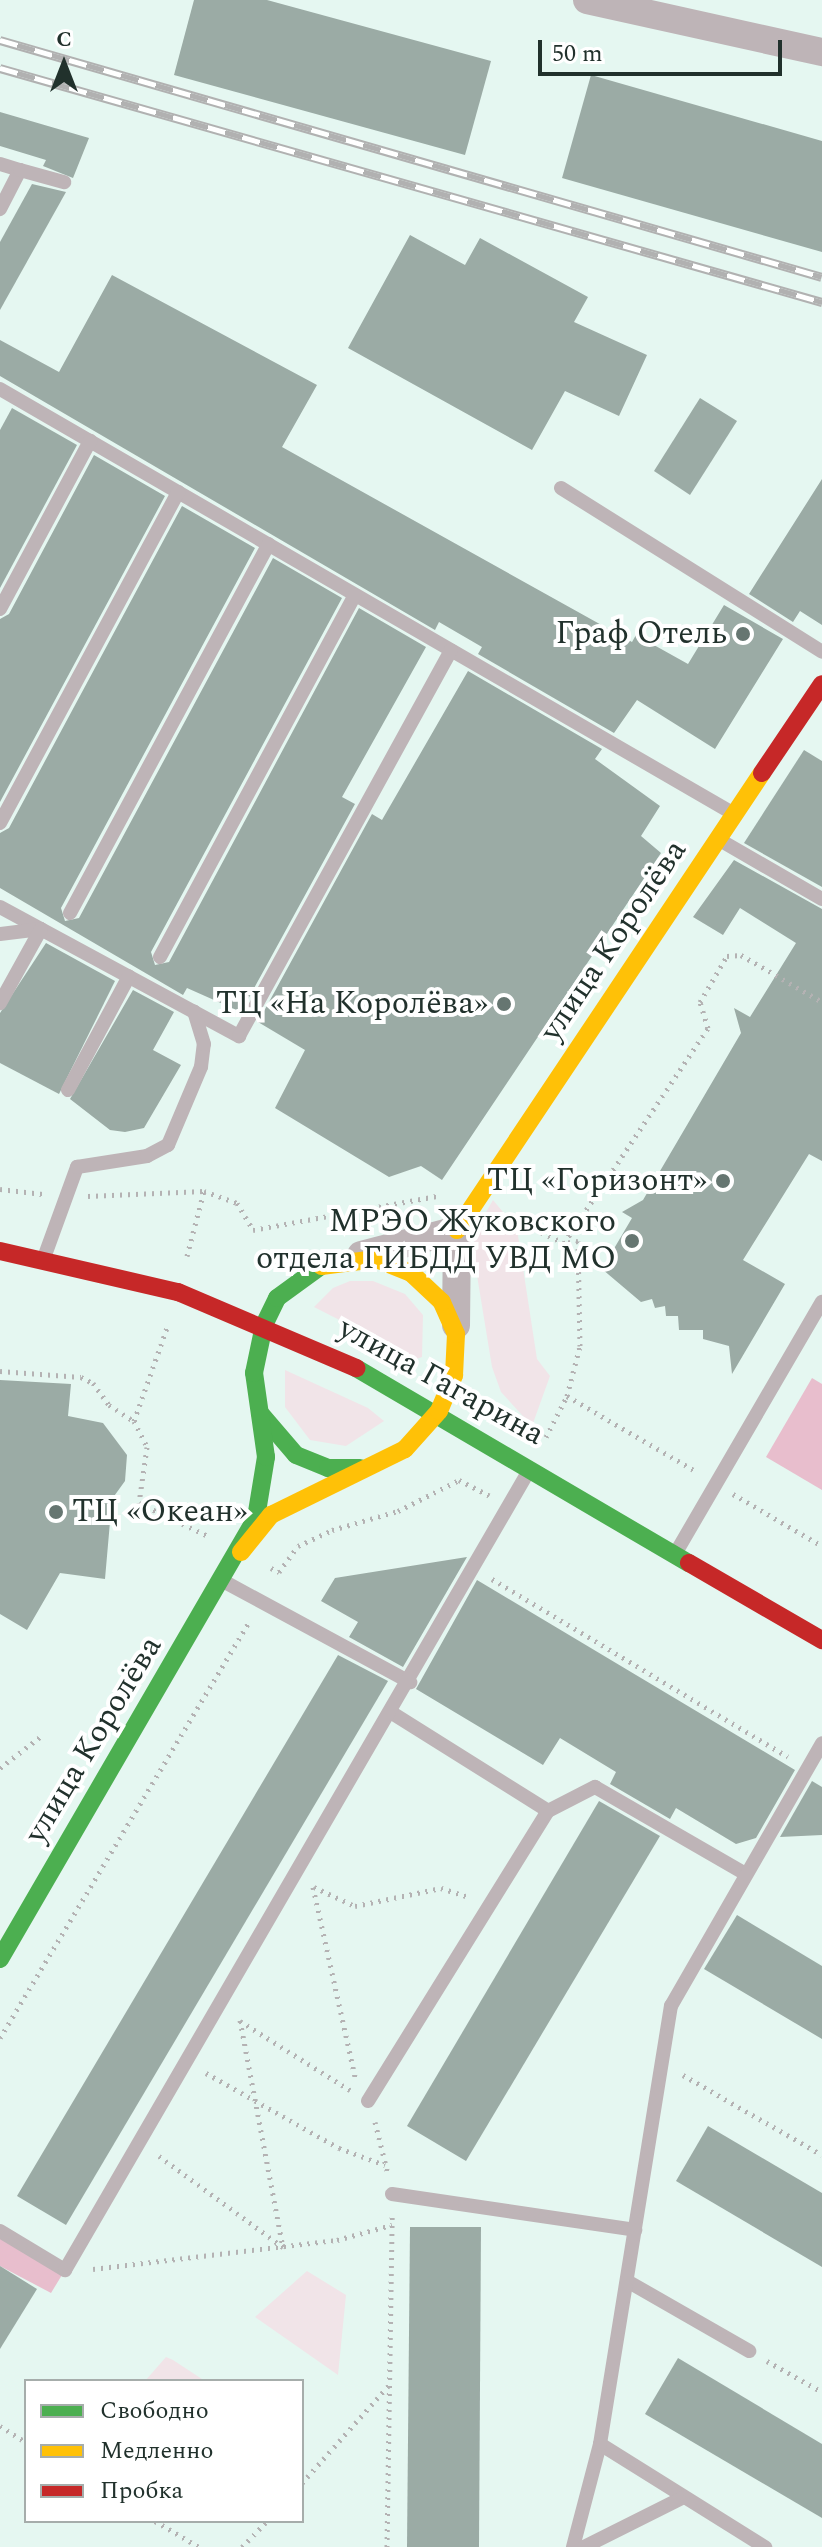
<!DOCTYPE html>
<meta charset="utf-8">
<style>
body{margin:0}
#map{position:relative;width:822px;height:2547px;overflow:hidden;background:#e5f7f1;font-family:Spectral,serif}
div>[style]{position:absolute}
.green>*{inset:0;background:#f1e4e8}
.forest>*{inset:0;background:#e8becd}
.building>*{inset:0;background:#9baba5}
.path>*{height:5px;margin-top:-2.5px;transform-origin:0;background:repeating-linear-gradient(90deg,#b4b2b3 0 2px,transparent 0 8px)}
.lane>*{height:14px;margin:-7px;padding:0 7px;transform-origin:7px;border-radius:7px;background:#beb4b7}
.street>*{height:28px;margin:-14px;padding:0 14px;transform-origin:14px;border-radius:14px;background:#beb4b7}
.fast>*{height:18px;margin:-9px;padding:0 9px;transform-origin:9px;border-radius:9px;background:#4caf50}
.slow>*{height:18px;margin:-9px;padding:0 9px;transform-origin:9px;border-radius:9px;background:#ffc107}
.jam>*{height:18px;margin:-9px;padding:0 9px;transform-origin:9px;border-radius:9px;background:#c62828}
.rail>*{height:9px;margin-top:-4.5px;transform-origin:0;background:repeating-linear-gradient(90deg,#fff 0 18px,#b1b1b1 0 36px);box-sizing:border-box;border-block:2px solid #b1b1b1}
.dots>*{width:22px;height:22px;translate:-50% -50%;box-sizing:border-box;border:4px solid #fff;border-radius:50%}
span{translate:-50% -50%;white-space:nowrap;text-align:center;line-height:1.15;-webkit-text-stroke:8px #fff;paint-order:stroke}
.poi-label{font-size:32px;color:#21312c}
.right{translate:-100% -50%;text-align:right}
.left{translate:0 -50%;text-align:left}
.street-label{font-size:32px;color:#21312c}
.legend{position:absolute;left:24px;top:2379px;width:280px;height:144px;box-sizing:border-box;background:#fff;border:2px solid #a6adab;margin:0;padding:10px 14px;list-style:none;font-size:24px;color:#21312c}
.legend li{display:flex;align-items:center;gap:16px;height:40px}
.legend b{width:40px;border:2px solid #a6adab}
.north{position:absolute;left:24px;top:24px;width:80px;height:80px;-webkit-text-stroke:6px #fff;paint-order:stroke;rotate:0deg;font-size:22px;font-weight:700;line-height:32px;text-align:center;color:#21312c}
.north::after{content:'';display:block;margin:auto;width:28px;height:36px;background:#21312c;clip-path:polygon(50% 0,100% 100%,50% 72%,0 100%)}
.scale{position:absolute;left:538px;top:40px;width:244px;height:36px;box-sizing:border-box;border:4px solid #21312c;border-top:0;padding-left:10px;font-size:24px;line-height:28px;white-space:nowrap;color:#21312c;-webkit-text-stroke:6px #fff;paint-order:stroke}
</style>
<div id="map">
<div class="green">
<i style="clip-path:polygon(493px 1200px,517px 1229px,537px 1359px,550px 1376px,532px 1426px,501px 1392px,492px 1367px,473px 1251px,475px 1231px)"></i>
<i style="clip-path:polygon(350px 1281px,373px 1281px,405px 1294px,423px 1315px,422px 1357px,416px 1359px,314px 1307px,333px 1288px)"></i>
<i style="clip-path:polygon(285px 1370px,368px 1408px,384px 1421px,346px 1446px,310px 1440px,285px 1407px)"></i>
<i style="clip-path:polygon(307px 2271px,346px 2295px,338px 2375px,255px 2317px)"></i>
<i style="clip-path:polygon(166px 2357px,173px 2360px,205px 2381px,145px 2381px)"></i>
</div>
<div class="forest">
<i style="clip-path:polygon(812px 1378px,822px 1384px,822px 1490px,766px 1457px)"></i>
<i style="clip-path:polygon(0 2231px,65px 2270px,51px 2293px,0 2266px)"></i>
</div>
<div class="building">
<i style="clip-path:polygon(194px 0,267px 0,491px 61px,465px 155px,174px 75px)"></i>
<i style="clip-path:polygon(591px 75px,822px 141px,822px 252px,562px 178px)"></i>
<i style="clip-path:polygon(0 112px,89px 138px,73px 178px,43px 166px,46px 160px,0 146px)"></i>
<i style="clip-path:polygon(32px 184px,66px 192px,0 310px,0 242px)"></i>
<i style="clip-path:polygon(410px 235px,465px 265px,480px 238px,588px 297px,574px 322px,647px 355px,619px 416px,565px 391px,532px 450px,348px 348px)"></i>
<i style="clip-path:polygon(112px 275px,317px 385px,282px 447px,632px 642px,636px 635px,688px 664px,724px 605px,783px 639px,715px 749px,637px 700px,614px 733px,478px 654px,482px 647px,439px 622px,435px 630px,0 376px,0 340px,59px 372px)"></i>
<i style="clip-path:polygon(700px 398px,737px 421px,690px 495px,654px 471px)"></i>
<i style="clip-path:polygon(12px 408px,77px 445px,0 588px,0 430px)"></i>
<i style="clip-path:polygon(94px 455px,165px 496px,0 802px,0 619px,9px 614px)"></i>
<i style="clip-path:polygon(822px 479px,822px 625px,800px 611px,793px 622px,749px 594px)"></i>
<i style="clip-path:polygon(182px 506px,255px 548px,61px 908px,65px 921px,79px 918px,273px 558px,342px 598px,151px 952px,155px 965px,169px 962px,359px 608px,426px 647px,342px 797px,355px 804px,241px 1012px,187px 988px,183px 995px,0 888px,0 833px,9px 828px)"></i>
<i style="clip-path:polygon(468px 671px,602px 749px,595px 759px,660px 806px,641px 836px,661px 853px,442px 1180px,421px 1166px,389px 1177px,275px 1108px,305px 1050px,258px 1022px,372px 814px,382px 820px)"></i>
<i style="clip-path:polygon(804px 750px,822px 761px,822px 887px,744px 843px)"></i>
<i style="clip-path:polygon(734px 860px,822px 909px,822px 1161px,809px 1154px,743px 1260px,785px 1284px,732px 1374px,729px 1346px,703px 1339px,703px 1330px,679px 1330px,678px 1316px,666px 1316px,665px 1306px,655px 1308px,652px 1299px,641px 1302px,602px 1269px,632px 1218px,622px 1212px,643px 1200px,741px 1033px,734px 1008px,750px 1017px,796px 943px,740px 908px,723px 935px,693px 917px)"></i>
<i style="clip-path:polygon(46px 943px,115px 981px,59px 1094px,0 1063px,0 1013px)"></i>
<i style="clip-path:polygon(133px 990px,174px 1012px,153px 1050px,181px 1065px,144px 1128px,125px 1132px,110px 1130px,70px 1099px)"></i>
<i style="clip-path:polygon(0 1380px,71px 1384px,68px 1416px,103px 1423px,127px 1455px,125px 1481px,112px 1499px,105px 1579px,60px 1573px,27px 1630px,0 1614px)"></i>
<i style="clip-path:polygon(467px 1557px,403px 1667px,349px 1637px,358px 1622px,321px 1601px,335px 1578px)"></i>
<i style="clip-path:polygon(477px 1580px,795px 1770px,756px 1838px,736px 1844px,676px 1808px,670px 1819px,610px 1784px,616px 1772px,560px 1738px,543px 1765px,416px 1689px)"></i>
<i style="clip-path:polygon(338px 1655px,388px 1681px,66px 2225px,17px 2196px)"></i>
<i style="clip-path:polygon(812px 1781px,822px 1787px,822px 1835px,780px 1837px)"></i>
<i style="clip-path:polygon(599px 1801px,660px 1836px,466px 2161px,407px 2126px)"></i>
<i style="clip-path:polygon(737px 1915px,822px 1966px,822px 2039px,704px 1969px)"></i>
<i style="clip-path:polygon(708px 2126px,822px 2193px,822px 2267px,676px 2181px)"></i>
<i style="clip-path:polygon(410px 2227px,481px 2227px,479px 2547px,407px 2547px)"></i>
<i style="clip-path:polygon(0 2266px,37px 2289px,0 2349px)"></i>
<i style="clip-path:polygon(678px 2358px,822px 2444px,822px 2518px,645px 2414px)"></i>
</div>
<div class="path">
<i style="left:0;top:1189px;width:43px;rotate:6.6deg"></i>
<i style="left:88px;top:1196px;width:116px;rotate:-2.5deg"></i>
<i style="left:204px;top:1191px;width:35px;rotate:20deg"></i>
<i style="left:237px;top:1203px;width:31px;rotate:59deg"></i>
<i style="left:253px;top:1230px;width:187px;rotate:-10.5deg"></i>
<i style="left:505px;top:1215px;width:65px;rotate:25.4deg"></i>
<i style="left:187px;top:1256px;width:67px;rotate:-75.3deg"></i>
<i style="left:0;top:1371px;width:81px;rotate:4.2deg"></i>
<i style="left:81px;top:1377px;width:13px;rotate:27deg"></i>
<i style="left:93px;top:1383px;width:27px;rotate:54deg"></i>
<i style="left:109px;top:1405px;width:30px;rotate:33deg"></i>
<i style="left:134px;top:1421px;width:29px;rotate:63deg"></i>
<i style="left:147px;top:1447px;width:57px;rotate:98.1deg"></i>
<i style="left:139px;top:1503px;width:76px;rotate:25.6deg"></i>
<i style="left:567px;top:1396px;width:151px;rotate:30.3deg"></i>
<i style="left:134px;top:1421px;width:99px;rotate:-70.5deg"></i>
<i style="left:546px;top:1437px;width:46px;rotate:-62.9deg"></i>
<i style="left:567px;top:1396px;width:52px;rotate:-75.4deg"></i>
<i style="left:580px;top:1346px;width:105px;rotate:-91.1deg"></i>
<i style="left:578px;top:1241px;width:14px;rotate:172deg"></i>
<i style="left:564px;top:1243px;width:259px;rotate:-56.2deg"></i>
<i style="left:708px;top:1028px;width:27px;rotate:-107deg"></i>
<i style="left:700px;top:1002px;width:53px;rotate:-59.6deg"></i>
<i style="left:727px;top:956px;width:14px;rotate:-4deg"></i>
<i style="left:741px;top:955px;width:94px;rotate:30.1deg"></i>
<i style="left:733px;top:1494px;width:103px;rotate:30.3deg"></i>
<i style="left:271px;top:1568px;width:9px;rotate:27deg"></i>
<i style="left:279px;top:1572px;width:32px;rotate:-54deg"></i>
<i style="left:298px;top:1546px;width:38px;rotate:-25deg"></i>
<i style="left:332px;top:1530px;width:69px;rotate:-16.1deg"></i>
<i style="left:398px;top:1511px;width:68px;rotate:-26.9deg"></i>
<i style="left:459px;top:1480px;width:34px;rotate:27deg"></i>
<i style="left:492px;top:1579px;width:345px;rotate:31deg"></i>
<i style="left:0;top:1768px;width:51px;rotate:-37.8deg"></i>
<i style="left:313px;top:1887px;width:195px;rotate:77.5deg"></i>
<i style="left:314px;top:1887px;width:45px;rotate:24.9deg"></i>
<i style="left:355px;top:1906px;width:88px;rotate:-11.8deg"></i>
<i style="left:441px;top:1888px;width:28px;rotate:18deg"></i>
<i style="left:240px;top:2020px;width:232px;rotate:79.3deg"></i>
<i style="left:240px;top:2021px;width:130px;rotate:32.1deg"></i>
<i style="left:0;top:2038px;width:487px;rotate:-59.1deg"></i>
<i style="left:206px;top:2073px;width:153px;rotate:29.4deg"></i>
<i style="left:339px;top:2148px;width:49px;rotate:20.3deg"></i>
<i style="left:683px;top:2075px;width:160px;rotate:29.9deg"></i>
<i style="left:375px;top:2122px;width:54px;rotate:76deg"></i>
<i style="left:159px;top:2156px;width:154px;rotate:36.3deg"></i>
<i style="left:93px;top:2269px;width:246px;rotate:-6.8deg"></i>
<i style="left:337px;top:2240px;width:57px;rotate:-15.3deg"></i>
<i style="left:767px;top:2361px;width:63px;rotate:29.4deg"></i>
<i style="left:0;top:2426px;width:31px;rotate:32deg"></i>
<i style="left:302px;top:2483px;width:131px;rotate:-48.4deg"></i>
<i style="left:155px;top:2521px;width:51px;rotate:30.6deg"></i>
<i style="left:242px;top:2547px;width:36px;rotate:-46deg"></i>
<i style="left:387px;top:2547px;width:331px;rotate:-89.1deg"></i>
</div>
<div class="lane">
<i style="left:0;top:164px;width:21px;rotate:17deg"></i>
<i style="left:20px;top:170px;width:44px;rotate:117.1deg"></i>
<i style="left:20px;top:170px;width:46px;rotate:15.3deg"></i>
<i style="left:0;top:389px;width:848px;rotate:30.07deg"></i>
<i style="left:561px;top:488px;width:308px;rotate:32.1deg"></i>
<i style="left:0;top:609px;width:191px;rotate:-61.8deg"></i>
<i style="left:0;top:823px;width:376px;rotate:-61.7deg"></i>
<i style="left:718px;top:839px;width:120px;rotate:30deg"></i>
<i style="left:0;top:907px;width:272px;rotate:28.4deg"></i>
<i style="left:239px;top:1036px;width:440px;rotate:-61.2deg"></i>
<i style="left:70px;top:913px;width:419px;rotate:-61.7deg"></i>
<i style="left:0;top:934px;width:41px;rotate:-7deg"></i>
<i style="left:41px;top:929px;width:85px;rotate:119deg"></i>
<i style="left:160px;top:957px;width:411px;rotate:-61.7deg"></i>
<i style="left:68px;top:1090px;width:129px;rotate:-61.8deg"></i>
<i style="left:45px;top:1255px;width:94px;rotate:-70deg"></i>
<i style="left:77px;top:1167px;width:71px;rotate:-8.9deg"></i>
<i style="left:147px;top:1156px;width:24px;rotate:-28deg"></i>
<i style="left:168px;top:1145px;width:85px;rotate:-67.1deg"></i>
<i style="left:201px;top:1067px;width:23px;rotate:-83deg"></i>
<i style="left:204px;top:1044px;width:34px;rotate:-107deg"></i>
<i style="left:678px;top:1549px;width:286px;rotate:-59.8deg"></i>
<i style="left:223px;top:1581px;width:213px;rotate:28.4deg"></i>
<i style="left:392px;top:1713px;width:184px;rotate:32.1deg"></i>
<i style="left:548px;top:1811px;width:53px;rotate:-27.1deg"></i>
<i style="left:595px;top:1787px;width:172px;rotate:30deg"></i>
<i style="left:368px;top:2101px;width:341px;rotate:-58.2deg"></i>
<i style="left:392px;top:2194px;width:246px;rotate:8.4deg"></i>
<i style="left:0;top:2231px;width:76px;rotate:31deg"></i>
<i style="left:65px;top:2270px;width:920px;rotate:-59.87deg"></i>
<i style="left:627px;top:2281px;width:141px;rotate:29.8deg"></i>
<i style="left:600px;top:2444px;width:195px;rotate:32deg"></i>
<i style="left:573px;top:2547px;width:106px;rotate:-75.3deg"></i>
<i style="left:600px;top:2444px;width:444px;rotate:-80.8deg"></i>
<i style="left:671px;top:2006px;width:303px;rotate:-60.1deg"></i>
<i style="left:584px;top:2547px;width:110px;rotate:-26.6deg"></i>
</div>
<div class="street">
<i style="left:587px;top:0;width:241px;rotate:12.5deg"></i>
<i style="left:361px;top:1255px;width:99px;rotate:-14.6deg"></i>
<i style="left:457px;top:1230px;width:95px;rotate:90.6deg"></i>
</div>
<div class="fast">
<i style="left:356px;top:1368px;width:386px;rotate:30.4deg"></i>
<i style="left:260px;top:1413px;width:55px;rotate:49.4deg"></i>
<i style="left:296px;top:1455px;width:35px;rotate:22deg"></i>
<i style="left:328px;top:1468px;width:32px"></i>
<i style="left:0;top:1959px;width:510px;rotate:-59.86deg"></i>
<i style="left:256px;top:1518px;width:62px;rotate:-80.7deg"></i>
<i style="left:266px;top:1457px;width:85px;rotate:-98.1deg"></i>
<i style="left:254px;top:1373px;width:49px;rotate:-78.2deg"></i>
<i style="left:264px;top:1325px;width:30px;rotate:-64deg"></i>
<i style="left:277px;top:1298px;width:54px;rotate:-36deg"></i>
</div>
<div class="slow">
<i style="left:457px;top:1230px;width:549px;rotate:-56.28deg"></i>
<i style="left:241px;top:1552px;width:48px;rotate:-51deg"></i>
<i style="left:271px;top:1515px;width:149px;rotate:-26.2deg"></i>
<i style="left:405px;top:1449px;width:51px;rotate:-48.2deg"></i>
<i style="left:439px;top:1411px;width:39px;rotate:-67deg"></i>
<i style="left:454px;top:1375px;width:41px;rotate:-87.2deg"></i>
<i style="left:456px;top:1334px;width:35px;rotate:-114deg"></i>
<i style="left:442px;top:1302px;width:42px;rotate:-136.9deg"></i>
<i style="left:411px;top:1273px;width:38px;rotate:-158deg"></i>
<i style="left:376px;top:1259px;width:55px;rotate:172.7deg"></i>
</div>
<div class="jam">
<i style="left:762px;top:773px;width:107px;rotate:-56deg"></i>
<i style="left:0;top:1251px;width:183px;rotate:13deg"></i>
<i style="left:178px;top:1292px;width:194px;rotate:23.1deg"></i>
<i style="left:689px;top:1563px;width:154px;rotate:30.1deg"></i>
</div>
<div class="rail">
<i style="left:0;top:40px;width:855px;rotate:16.08deg"></i>
<i style="left:0;top:68px;width:855px;rotate:15.89deg"></i>
</div>
<div class="dots">
<i style="left:743px;top:634px;background:#667671"></i>
<i style="left:504px;top:1004px;background:#667671"></i>
<i style="left:723px;top:1181px;background:#667671"></i>
<i style="left:632px;top:1241px;background:#667671"></i>
<i style="left:56px;top:1512px;background:#667671"></i>
</div>
<div class="poi-label">
<span class="right" style="left:727px;top:634px">Граф Отель</span>
<span class="right" style="left:488px;top:1004px">ТЦ «На Королёва»</span>
<span class="right" style="left:707px;top:1181px">ТЦ «Горизонт»</span>
<span class="right" style="left:616px;top:1241px">МРЭО Жуковского<br>отдела ГИБДД УВД МО</span>
<span class="left" style="left:72px;top:1512px">ТЦ «Океан»</span>
</div>
<div class="street-label">
<span style="left:614px;top:941px;rotate:-56deg">улица Королёва</span>
<span style="left:441px;top:1382px;rotate:29deg">улица Гагарина</span>
<span style="left:94px;top:1740px;rotate:-59deg">улица Королёва</span>
</div>
<ul class="legend">
<li><b style="height:10px;background:#4caf50"></b>Свободно</li>
<li><b style="height:10px;background:#ffc107"></b>Медленно</li>
<li><b style="height:10px;background:#c62828"></b>Пробка</li>
</ul>
<div class="north">С</div>
<div class="scale">50 m</div>
</div>
